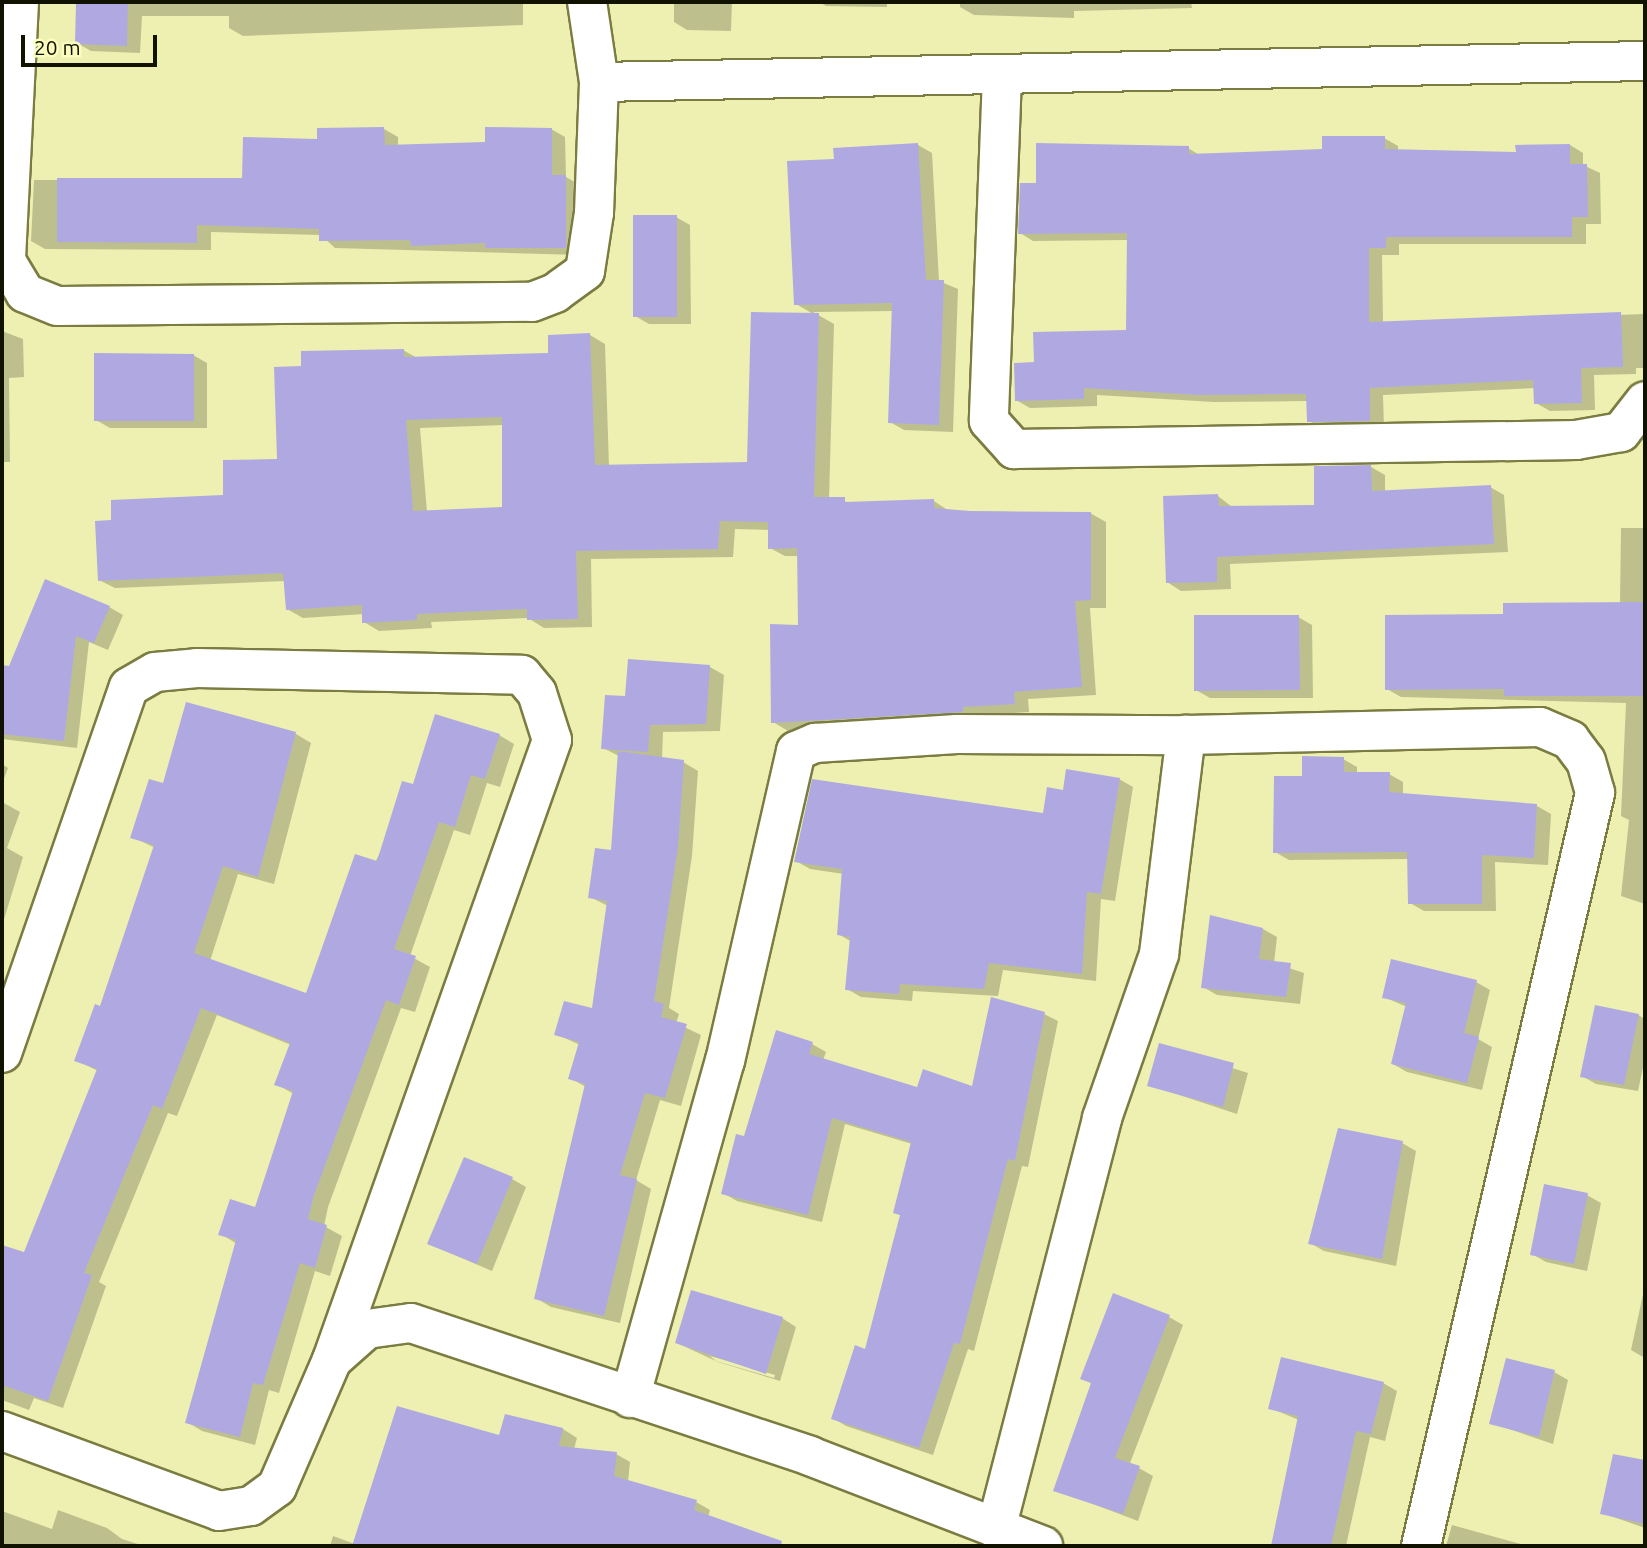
<!DOCTYPE html>
<style>
body{margin:0}
#map{position:relative;width:1647px;height:1548px;overflow:hidden;background:#edf0b1;font-family:Ubuntu,sans-serif}
div>[style]{position:absolute}
.shadow>*{inset:0;background:#0003}
.building>*{inset:0;background:#b0a9e1}
.roads{filter:drop-shadow(2px 0 #7a7c41) drop-shadow(-2px 0 #7a7c41) drop-shadow(0 2px #7a7c41) drop-shadow(0 -2px #7a7c41)}
.street>*{height:38px;margin:-19px;padding:0 19px;transform-origin:19px;border-radius:19px;background:#fff}
span{translate:-50% -50%;white-space:nowrap;text-align:center;line-height:1.15;-webkit-text-stroke:5px #fafdbe;paint-order:stroke}
.frame{position:absolute;inset:0;border:4px solid #121200;pointer-events:none}
.scale{position:absolute;left:21px;top:35px;width:136px;height:32px;box-sizing:border-box;border:4px solid #121200;border-top:0;padding-left:9px;font-size:21px;line-height:24px;white-space:nowrap;color:#121200;-webkit-text-stroke:5px #fafdbe;paint-order:stroke}
</style>
<div id="map">
<div class="shadow">
<i style="clip-path:polygon(79px 2px,523px 2px,523px 25px,243px 36px,229px 28px,229px 16px,142px 16px,140px 53px,91px 51px,77px 43px)"></i>
<i style="clip-path:polygon(660px 2px,732px 2px,731px 31px,687px 30px,674px 22px,674px 2px)"></i>
<i style="clip-path:polygon(819px 2px,887px 2px,887px 7px,826px 6px)"></i>
<i style="clip-path:polygon(960px 2px,1191px 2px,1192px 8px,1074px 11px,1074px 18px,974px 15px,960px 7px)"></i>
<i style="clip-path:polygon(384px 129px,398px 137px,398px 147px,487px 144px,551px 129px,565px 137px,566px 177px,580px 185px,580px 255px,335px 248px,321px 235px,211px 232px,211px 250px,45px 249px,31px 241px,34px 180px,244px 180px,319px 141px)"></i>
<i style="clip-path:polygon(1384px 138px,1398px 146px,1398px 152px,1517px 154px,1570px 145px,1583px 153px,1583px 165px,1600px 173px,1601px 224px,1586px 224px,1586px 244px,1399px 244px,1399px 255px,1382px 255px,1383px 323px,1645px 314px,1645px 368px,1636px 368px,1636px 374px,1594px 375px,1595px 410px,1550px 411px,1536px 403px,1535px 388px,1383px 395px,1384px 428px,1323px 429px,1309px 421px,1308px 401px,1214px 402px,1097px 395px,1097px 406px,1030px 408px,1016px 400px,1035px 364px,1128px 332px,1128px 240px,1033px 241px,1020px 233px,1038px 184px,1188px 148px,1201px 156px,1324px 151px)"></i>
<i style="clip-path:polygon(evenodd,918px 145px,932px 153px,939px 281px,958px 289px,953px 432px,904px 430px,890px 422px,893px 311px,813px 312px,834px 324px,829px 499px,853px 503px,934px 501px,949px 511px,1090px 513px,1106px 522px,1106px 608px,1090px 608px,1096px 695px,1028px 699px,1029px 712px,978px 715px,978px 720px,788px 731px,773px 722px,800px 626px,799px 556px,785px 556px,770px 548px,770px 530px,735px 529px,733px 557px,591px 559px,592px 627px,544px 628px,528px 618px,431px 622px,432px 628px,379px 631px,364px 622px,364px 614px,303px 618px,287px 609px,286px 581px,115px 588px,99px 580px,279px 461px,303px 368px,403px 350px,417px 358px,550px 355px,590px 335px,605px 344px,609px 466px,749px 464px,815px 315px,796px 304px,836px 160px,918px 145px,504px 425px,504px 509px,427px 512px,420px 428px,504px 425px)"></i>
<i style="clip-path:polygon(676px 217px,690px 225px,691px 324px,649px 324px,635px 316px)"></i>
<i style="clip-path:polygon(2px 331px,23px 339px,24px 377px,9px 378px,10px 462px,2px 462px)"></i>
<i style="clip-path:polygon(193px 355px,207px 363px,207px 428px,110px 428px,96px 420px)"></i>
<i style="clip-path:polygon(1371px 467px,1385px 475px,1385px 492px,1490px 487px,1504px 495px,1508px 552px,1230px 564px,1231px 589px,1181px 591px,1167px 582px,1218px 496px,1232px 507px,1316px 506px)"></i>
<i style="clip-path:polygon(1621px 528px,1645px 528px,1645px 904px,1621px 896px,1629px 820px,1621px 816px,1626px 703px,1401px 697px,1387px 689px,1505px 616px,1620px 604px)"></i>
<i style="clip-path:polygon(109px 607px,123px 615px,108px 650px,89px 642px,77px 748px,2px 739px,2px 667px,11px 668px)"></i>
<i style="clip-path:polygon(1298px 617px,1312px 625px,1313px 698px,1210px 698px,1196px 690px)"></i>
<i style="clip-path:polygon(710px 667px,724px 675px,720px 731px,663px 732px,662px 759px,683px 762px,698px 771px,692px 856px,669px 1008px,679px 1014px,676px 1023px,701px 1035px,681px 1106px,660px 1100px,636px 1180px,651px 1189px,620px 1323px,551px 1307px,536px 1298px,586px 1087px,570px 1078px,580px 1045px,556px 1034px,593px 1011px,608px 906px,590px 897px,613px 852px,619px 756px,603px 748px,627px 698px)"></i>
<i style="clip-path:polygon(187px 704px,296px 734px,311px 743px,274px 884px,238px 874px,210px 961px,307px 996px,414px 786px,499px 735px,514px 744px,500px 787px,487px 783px,470px 835px,454px 830px,410px 956px,430px 967px,415px 1012px,401px 1008px,328px 1207px,324px 1226px,342px 1236px,330px 1276px,315px 1271px,279px 1393px,269px 1390px,255px 1445px,202px 1431px,187px 1422px,237px 1244px,221px 1234px,256px 1209px,294px 1094px,276px 1084px,291px 1045px,217px 1015px,177px 1116px,168px 1113px,99px 1282px,106px 1286px,63px 1408px,34px 1398px,29px 1410px,2px 1400px,2px 1247px,25px 1255px,98px 1071px,76px 1060px,101px 1008px,155px 848px,133px 837px,164px 785px)"></i>
<i style="clip-path:polygon(1343px 759px,1357px 767px,1357px 774px,1389px 774px,1403px 782px,1403px 795px,1537px 806px,1551px 814px,1548px 865px,1495px 862px,1496px 911px,1424px 911px,1410px 903px,1409px 859px,1289px 860px,1275px 852px,1303px 778px)"></i>
<i style="clip-path:polygon(2px 764px,8px 768px,2px 784px)"></i>
<i style="clip-path:polygon(1119px 779px,1133px 787px,1115px 901px,1101px 899px,1096px 981px,1003px 970px,998px 996px,913px 991px,912px 1001px,861px 997px,847px 989px,852px 942px,838px 934px,844px 874px,810px 869px,796px 861px,1045px 815px,1064px 792px)"></i>
<i style="clip-path:polygon(2px 802px,20px 812px,7px 848px,23px 857px,2px 926px)"></i>
<i style="clip-path:polygon(1263px 929px,1277px 937px,1274px 963px,1304px 973px,1300px 1004px,1217px 995px,1203px 987px)"></i>
<i style="clip-path:polygon(1476px 982px,1490px 990px,1478px 1039px,1492px 1047px,1482px 1090px,1407px 1072px,1393px 1064px,1407px 1007px,1384px 997px)"></i>
<i style="clip-path:polygon(1044px 1014px,1058px 1021px,1028px 1167px,1022px 1166px,974px 1351px,968px 1349px,933px 1455px,846px 1426px,833px 1418px,866px 1351px,902px 1216px,895px 1213px,912px 1144px,845px 1124px,822px 1222px,737px 1201px,723px 1193px,745px 1138px,812px 1044px,826px 1052px,823px 1060px,918px 1089px,973px 1088px)"></i>
<i style="clip-path:polygon(1638px 1015px,1645px 1019px,1645px 1058px,1638px 1091px,1596px 1084px,1582px 1076px)"></i>
<i style="clip-path:polygon(1160px 1045px,1248px 1073px,1237px 1114px,1149px 1085px)"></i>
<i style="clip-path:polygon(1402px 1143px,1416px 1151px,1396px 1266px,1324px 1251px,1310px 1243px)"></i>
<i style="clip-path:polygon(512px 1179px,526px 1187px,492px 1271px,429px 1244px)"></i>
<i style="clip-path:polygon(1587px 1195px,1601px 1203px,1587px 1271px,1546px 1262px,1532px 1254px)"></i>
<i style="clip-path:polygon(1645px 1285px,1645px 1358px,1631px 1350px)"></i>
<i style="clip-path:polygon(1169px 1317px,1183px 1325px,1130px 1463px,1153px 1476px,1138px 1521px,1056px 1490px,1092px 1384px,1082px 1378px)"></i>
<i style="clip-path:polygon(evenodd,782px 1318px,796px 1327px,780px 1381px,718px 1362px,677px 1343px,782px 1318px,710px 1356px,775px 1375px,774px 1378px,716px 1361px,710px 1356px)"></i>
<i style="clip-path:polygon(1554px 1372px,1568px 1380px,1553px 1444px,1491px 1423px)"></i>
<i style="clip-path:polygon(1383px 1383px,1397px 1391px,1385px 1441px,1370px 1437px,1346px 1546px,1273px 1546px,1299px 1420px,1270px 1408px)"></i>
<i style="clip-path:polygon(563px 1429px,577px 1438px,574px 1449px,616px 1454px,630px 1462px,628px 1482px,696px 1502px,710px 1510px,708px 1517px,785px 1546px,330px 1546px,333px 1536px,355px 1544px,501px 1437px)"></i>
<i style="clip-path:polygon(1614px 1456px,1645px 1462px,1645px 1528px,1602px 1513px)"></i>
<i style="clip-path:polygon(58px 1510px,107px 1528px,122px 1539px,144px 1546px,2px 1546px,2px 1511px,52px 1529px)"></i>
<i style="clip-path:polygon(1452px 1525px,1528px 1546px,1446px 1546px)"></i>
</div>
<div class="building">
<i style="clip-path:polygon(76px 2px,128px 2px,127px 46px,75px 44px)"></i>
<i style="clip-path:polygon(384px 127px,385px 145px,485px 142px,485px 127px,552px 128px,552px 175px,566px 175px,566px 248px,485px 248px,485px 243px,411px 246px,410px 240px,319px 241px,319px 229px,197px 225px,197px 243px,57px 242px,57px 178px,242px 178px,243px 137px,317px 139px,317px 128px)"></i>
<i style="clip-path:polygon(1322px 136px,1385px 136px,1385px 149px,1516px 152px,1515px 145px,1570px 144px,1570px 164px,1587px 164px,1588px 217px,1572px 217px,1572px 237px,1386px 237px,1386px 248px,1369px 248px,1369px 322px,1621px 312px,1623px 367px,1581px 368px,1582px 403px,1534px 404px,1533px 380px,1370px 388px,1370px 421px,1307px 422px,1306px 394px,1199px 395px,1084px 388px,1084px 399px,1015px 401px,1014px 363px,1034px 362px,1033px 332px,1126px 330px,1127px 233px,1018px 234px,1020px 183px,1036px 183px,1036px 143px,1189px 146px,1189px 154px,1322px 149px)"></i>
<i style="clip-path:polygon(918px 143px,926px 280px,944px 280px,939px 425px,888px 423px,892px 303px,794px 305px,787px 161px,834px 159px,833px 148px)"></i>
<i style="clip-path:polygon(633px 215px,677px 215px,677px 317px,633px 317px)"></i>
<i style="clip-path:polygon(evenodd,751px 312px,819px 313px,814px 497px,845px 497px,845px 502px,934px 499px,934px 508px,970px 511px,1091px 512px,1091px 600px,1075px 601px,1082px 687px,1014px 692px,1015px 704px,963px 707px,963px 712px,771px 723px,770px 624px,798px 625px,797px 548px,768px 549px,768px 522px,720px 521px,718px 549px,576px 551px,578px 619px,527px 620px,527px 609px,417px 614px,417px 620px,362px 623px,362px 605px,286px 610px,283px 573px,98px 581px,95px 521px,111px 520px,111px 500px,223px 495px,223px 460px,277px 459px,274px 367px,301px 366px,301px 351px,404px 349px,404px 357px,548px 353px,548px 335px,590px 333px,595px 465px,747px 462px,751px 312px,502px 417px,502px 507px,413px 511px,406px 420px,502px 417px)"></i>
<i style="clip-path:polygon(94px 353px,194px 354px,194px 421px,94px 421px)"></i>
<i style="clip-path:polygon(1371px 465px,1372px 491px,1491px 485px,1494px 544px,1217px 557px,1217px 582px,1166px 583px,1163px 496px,1218px 494px,1219px 506px,1314px 505px,1314px 466px)"></i>
<i style="clip-path:polygon(45px 579px,110px 606px,94px 643px,76px 636px,64px 741px,2px 734px,2px 665px,9px 666px)"></i>
<i style="clip-path:polygon(1645px 602px,1645px 696px,1504px 696px,1504px 689px,1385px 690px,1385px 615px,1503px 614px,1503px 603px)"></i>
<i style="clip-path:polygon(1194px 615px,1299px 615px,1300px 690px,1194px 691px)"></i>
<i style="clip-path:polygon(628px 659px,710px 665px,706px 724px,650px 725px,648px 752px,601px 749px,605px 695px,625px 696px)"></i>
<i style="clip-path:polygon(186px 702px,296px 732px,258px 877px,223px 866px,194px 953px,306px 993px,355px 854px,377px 861px,402px 781px,413px 784px,435px 714px,500px 734px,485px 779px,471px 775px,455px 827px,439px 822px,394px 949px,416px 956px,399px 1005px,386px 1000px,313px 1198px,308px 1219px,327px 1225px,315px 1268px,300px 1263px,263px 1385px,253px 1383px,240px 1437px,185px 1423px,236px 1240px,218px 1235px,230px 1199px,255px 1207px,293px 1091px,274px 1085px,290px 1043px,201px 1008px,162px 1109px,153px 1105px,84px 1273px,92px 1275px,48px 1401px,2px 1385px,2px 1245px,24px 1252px,97px 1069px,74px 1061px,95px 1004px,100px 1006px,154px 845px,130px 838px,149px 779px,163px 783px)"></i>
<i style="clip-path:polygon(618px 751px,684px 760px,678px 847px,654px 1001px,664px 1004px,661px 1017px,687px 1024px,665px 1098px,645px 1093px,620px 1175px,637px 1179px,604px 1316px,534px 1299px,585px 1084px,568px 1079px,579px 1042px,554px 1035px,564px 1001px,592px 1008px,607px 901px,588px 898px,595px 848px,611px 850px)"></i>
<i style="clip-path:polygon(1302px 756px,1344px 757px,1344px 772px,1390px 772px,1389px 792px,1537px 804px,1534px 858px,1482px 855px,1482px 904px,1408px 904px,1407px 852px,1273px 853px,1274px 776px,1302px 776px)"></i>
<i style="clip-path:polygon(1066px 769px,1120px 778px,1101px 894px,1087px 892px,1082px 974px,989px 963px,984px 989px,900px 984px,899px 994px,845px 990px,850px 937px,837px 935px,842px 869px,794px 862px,812px 779px,1043px 813px,1047px 787px,1063px 790px)"></i>
<i style="clip-path:polygon(1210px 915px,1263px 928px,1259px 959px,1291px 963px,1286px 997px,1201px 988px)"></i>
<i style="clip-path:polygon(1391px 959px,1477px 980px,1464px 1033px,1479px 1037px,1467px 1083px,1391px 1064px,1406px 1003px,1382px 998px)"></i>
<i style="clip-path:polygon(991px 997px,1045px 1012px,1015px 1161px,1008px 1159px,960px 1344px,954px 1343px,919px 1448px,831px 1419px,855px 1345px,865px 1349px,900px 1215px,893px 1213px,911px 1142px,832px 1118px,808px 1215px,721px 1194px,736px 1134px,744px 1136px,776px 1030px,813px 1042px,809px 1054px,917px 1087px,923px 1069px,972px 1086px)"></i>
<i style="clip-path:polygon(1595px 1005px,1639px 1014px,1624px 1085px,1580px 1077px)"></i>
<i style="clip-path:polygon(1159px 1043px,1234px 1063px,1223px 1107px,1147px 1086px)"></i>
<i style="clip-path:polygon(1338px 1128px,1403px 1141px,1382px 1259px,1308px 1244px)"></i>
<i style="clip-path:polygon(464px 1157px,513px 1177px,477px 1264px,427px 1244px)"></i>
<i style="clip-path:polygon(1544px 1184px,1588px 1193px,1574px 1264px,1530px 1255px)"></i>
<i style="clip-path:polygon(691px 1290px,783px 1317px,766px 1374px,675px 1343px)"></i>
<i style="clip-path:polygon(1113px 1293px,1170px 1315px,1115px 1458px,1140px 1466px,1123px 1514px,1053px 1491px,1091px 1383px,1080px 1379px)"></i>
<i style="clip-path:polygon(1281px 1357px,1384px 1382px,1371px 1434px,1356px 1431px,1331px 1546px,1271px 1546px,1298px 1416px,1268px 1409px)"></i>
<i style="clip-path:polygon(1506px 1358px,1555px 1370px,1539px 1437px,1489px 1424px)"></i>
<i style="clip-path:polygon(397px 1406px,499px 1435px,505px 1414px,563px 1428px,559px 1446px,617px 1452px,614px 1476px,697px 1500px,694px 1510px,782px 1541px,781px 1546px,352px 1546px)"></i>
<i style="clip-path:polygon(1613px 1454px,1645px 1460px,1645px 1524px,1600px 1514px)"></i>
</div>
<div class="roads">
<div class="street">
<i style="left:19px;top:2px;width:259px;rotate:92.9deg"></i>
<i style="left:6px;top:261px;width:37px;rotate:59deg"></i>
<i style="left:25px;top:293px;width:35px;rotate:22deg"></i>
<i style="left:58px;top:306px;width:474px;rotate:-0.5deg"></i>
<i style="left:532px;top:302px;width:25px;rotate:-21deg"></i>
<i style="left:555px;top:293px;width:37px;rotate:-36deg"></i>
<i style="left:585px;top:271px;width:59px;rotate:-81.2deg"></i>
<i style="left:594px;top:213px;width:131px;rotate:-87.8deg"></i>
<i style="left:599px;top:82px;width:81px;rotate:-98.5deg"></i>
<i style="left:1002px;top:76px;width:345px;rotate:92.2deg"></i>
<i style="left:989px;top:421px;width:38px;rotate:48deg"></i>
<i style="left:1014px;top:449px;width:562px;rotate:-0.92deg"></i>
<i style="left:1576px;top:440px;width:46px;rotate:-10.1deg"></i>
<i style="left:1621px;top:432px;width:39px;rotate:-52deg"></i>
<i style="left:599px;top:82px;width:1046px;rotate:-1.15deg"></i>
<i style="left:2px;top:1053px;width:387px;rotate:-70.9deg"></i>
<i style="left:129px;top:687px;width:30px;rotate:-30deg"></i>
<i style="left:155px;top:672px;width:42px;rotate:-5.4deg"></i>
<i style="left:197px;top:668px;width:325px;rotate:1.2deg"></i>
<i style="left:522px;top:675px;width:23px;rotate:50deg"></i>
<i style="left:537px;top:693px;width:49px;rotate:72.3deg"></i>
<i style="left:552px;top:740px;width:658px;rotate:109.54deg"></i>
<i style="left:630px;top:1398px;width:350px;rotate:-74.3deg"></i>
<i style="left:725px;top:1061px;width:318px;rotate:-77.1deg"></i>
<i style="left:796px;top:751px;width:21px;rotate:-23deg"></i>
<i style="left:815px;top:743px;width:142px;rotate:-3.6deg"></i>
<i style="left:957px;top:734px;width:229px;rotate:0.3deg"></i>
<i style="left:2px;top:1431px;width:231px;rotate:20.2deg"></i>
<i style="left:219px;top:1511px;width:32px;rotate:-9deg"></i>
<i style="left:251px;top:1506px;width:32px;rotate:-36deg"></i>
<i style="left:277px;top:1487px;width:138px;rotate:-66.6deg"></i>
<i style="left:332px;top:1360px;width:47px;rotate:-41.5deg"></i>
<i style="left:367px;top:1329px;width:44px;rotate:-7.8deg"></i>
<i style="left:411px;top:1323px;width:421px;rotate:18.4deg"></i>
<i style="left:810px;top:1456px;width:250px;rotate:21.1deg"></i>
<i style="left:996px;top:1529px;width:424px;rotate:-75.5deg"></i>
<i style="left:1102px;top:1118px;width:174px;rotate:-70.8deg"></i>
<i style="left:1159px;top:954px;width:221px;rotate:-83deg"></i>
<i style="left:1186px;top:735px;width:354px;rotate:-1.3deg"></i>
<i style="left:1540px;top:727px;width:33px;rotate:23deg"></i>
<i style="left:1570px;top:740px;width:26px;rotate:53deg"></i>
<i style="left:1586px;top:761px;width:33px;rotate:74deg"></i>
<i style="left:1595px;top:793px;width:773px;rotate:103.01deg"></i>
</div>
</div>
<div class="frame"></div>
<div class="scale">20 m</div>
</div>
